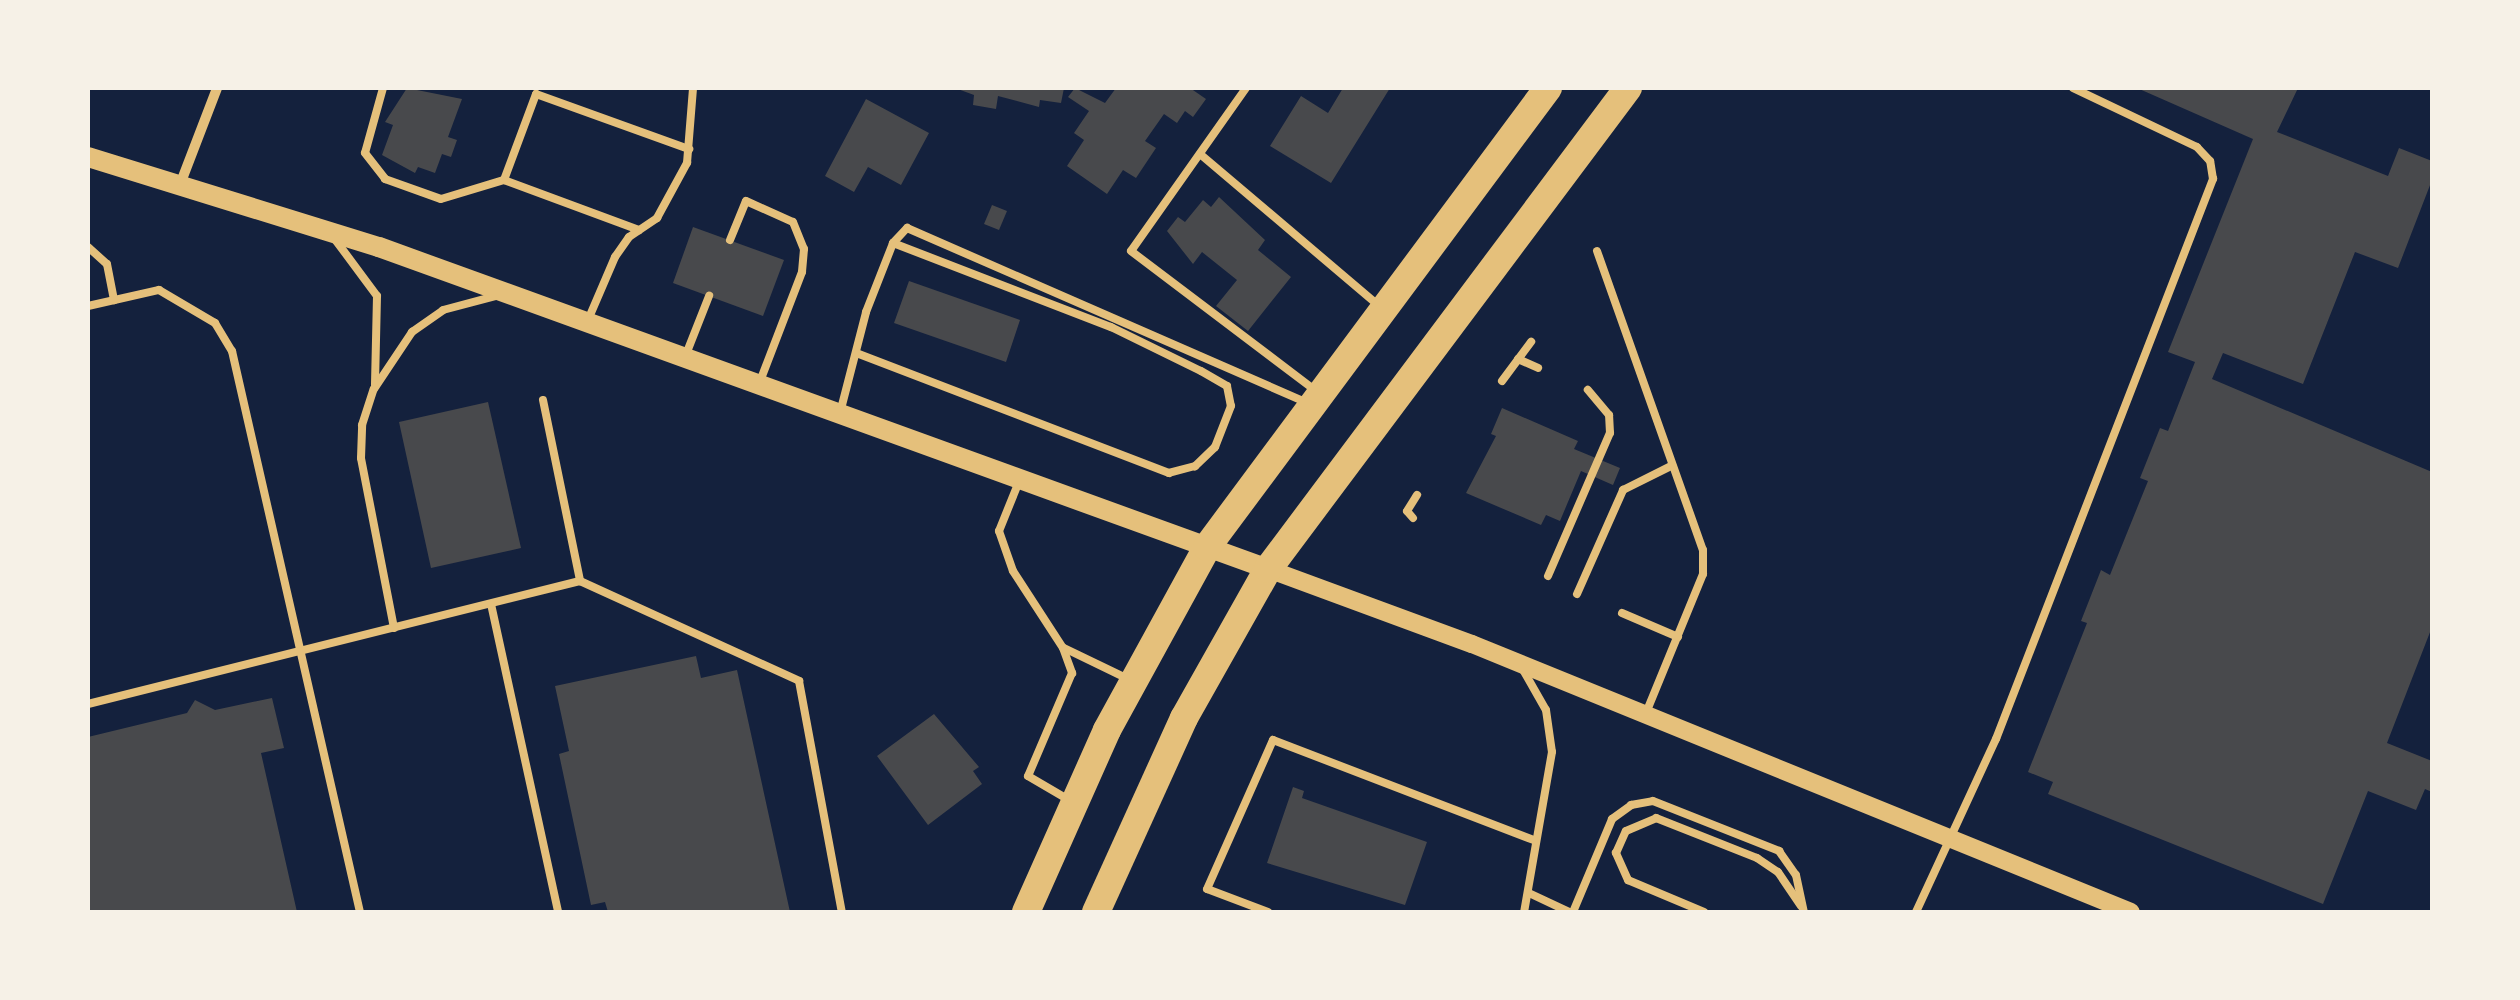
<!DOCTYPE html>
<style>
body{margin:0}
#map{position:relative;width:2520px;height:1000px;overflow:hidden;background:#14213d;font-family:"PT Sans Narrow",sans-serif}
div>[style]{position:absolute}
.building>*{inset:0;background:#48494c}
.service>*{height:8px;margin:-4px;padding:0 4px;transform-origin:4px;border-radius:4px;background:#e5c07b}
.minor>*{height:10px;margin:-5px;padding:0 5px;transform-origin:5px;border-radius:5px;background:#e5c07b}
.tertiary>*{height:18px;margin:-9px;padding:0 9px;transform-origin:9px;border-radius:9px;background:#e5c07b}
.secondary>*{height:20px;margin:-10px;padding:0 10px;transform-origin:10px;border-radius:10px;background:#e5c07b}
.trunk>*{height:28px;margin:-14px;padding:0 14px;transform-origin:14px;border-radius:14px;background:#e5c07b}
span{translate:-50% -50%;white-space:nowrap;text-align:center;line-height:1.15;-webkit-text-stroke:10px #f6f1e7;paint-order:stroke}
.frame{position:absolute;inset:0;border:90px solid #f6f1e7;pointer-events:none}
</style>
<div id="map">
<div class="building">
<i style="clip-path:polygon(407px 88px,462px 99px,448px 137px,457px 140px,451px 157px,442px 154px,435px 173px,418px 167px,415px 173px,382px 155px,393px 125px,385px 122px)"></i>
<i style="clip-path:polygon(955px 88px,1064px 88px,1061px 103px,1040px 100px,1039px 107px,998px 96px,996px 109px,973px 105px,974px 95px)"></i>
<i style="clip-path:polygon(1075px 88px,1105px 103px,1116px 88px,1190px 88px,1206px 99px,1193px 117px,1185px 111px,1177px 123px,1164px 114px,1145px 141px,1156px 148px,1136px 178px,1123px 170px,1107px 194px,1067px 166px,1084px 140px,1074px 133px,1089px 111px,1068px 97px)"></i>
<i style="clip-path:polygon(1343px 88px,1390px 88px,1331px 183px,1270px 146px,1301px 96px,1328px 113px)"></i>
<i style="clip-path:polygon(2137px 88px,2298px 88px,2277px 132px,2388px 176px,2399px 148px,2432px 161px,2432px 180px,2398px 268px,2355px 252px,2303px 384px,2223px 353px,2212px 379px,2432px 472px,2432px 627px,2387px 743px,2432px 761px,2432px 792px,2425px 789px,2416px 810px,2368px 791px,2323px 904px,2048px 794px,2053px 782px,2028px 772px,2087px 623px,2081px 621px,2101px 570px,2110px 575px,2148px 481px,2140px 478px,2160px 428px,2168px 431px,2195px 362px,2168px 352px,2253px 139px)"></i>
<i style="clip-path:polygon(866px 99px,929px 133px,901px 185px,868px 167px,854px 192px,825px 176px)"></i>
<i style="clip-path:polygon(1219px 197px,1265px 240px,1258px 250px,1291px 277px,1248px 331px,1216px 306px,1237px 280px,1202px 252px,1193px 264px,1167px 231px,1178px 217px,1185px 222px,1203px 200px,1211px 207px)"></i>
<i style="clip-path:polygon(992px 205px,1007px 211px,999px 230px,984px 224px)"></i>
<i style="clip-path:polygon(693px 227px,784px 260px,763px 316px,673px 283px)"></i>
<i style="clip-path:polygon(909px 281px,1020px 320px,1006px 362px,894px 323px)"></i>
<i style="clip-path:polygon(488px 402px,521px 548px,431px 568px,399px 422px)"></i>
<i style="clip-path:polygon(1502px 408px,1578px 441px,1574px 449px,1620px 468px,1613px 485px,1581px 471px,1560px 521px,1546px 515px,1541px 525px,1466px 493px,1496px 436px,1491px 434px)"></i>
<i style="clip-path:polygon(696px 656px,701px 678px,737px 670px,790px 912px,608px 912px,605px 902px,591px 905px,559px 754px,569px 751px,555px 686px)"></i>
<i style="clip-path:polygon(272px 698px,284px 748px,261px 753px,297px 912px,88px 912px,88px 737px,187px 713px,195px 700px,215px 710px)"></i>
<i style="clip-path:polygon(934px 714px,979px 767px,973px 771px,982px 784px,928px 825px,877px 756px)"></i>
<i style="clip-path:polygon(1293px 787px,1304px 791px,1302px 798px,1427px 842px,1405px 905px,1267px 863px)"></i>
</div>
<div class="service">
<i style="left:383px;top:88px;width:67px;rotate:105.5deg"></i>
<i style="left:365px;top:153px;width:33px;rotate:52deg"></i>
<i style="left:385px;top:179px;width:59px;rotate:19.7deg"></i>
<i style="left:441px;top:199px;width:66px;rotate:-16.8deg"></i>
<i style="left:1246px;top:88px;width:199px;rotate:125.2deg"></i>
<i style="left:1131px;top:251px;width:231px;rotate:37.1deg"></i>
<i style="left:1200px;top:154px;width:233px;rotate:40.3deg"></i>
<i style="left:639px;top:230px;width:144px;rotate:-159.7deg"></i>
<i style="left:504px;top:180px;width:92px;rotate:-69.6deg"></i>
<i style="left:536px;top:94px;width:163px;rotate:19.8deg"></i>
<i style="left:334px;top:238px;width:72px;rotate:53.4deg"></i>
<i style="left:377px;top:296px;width:89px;rotate:91.3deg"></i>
<i style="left:730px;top:240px;width:42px;rotate:-67.7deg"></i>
<i style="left:746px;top:201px;width:51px;rotate:24.1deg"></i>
<i style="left:793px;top:222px;width:29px;rotate:68deg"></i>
<i style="left:804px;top:249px;width:23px;rotate:95deg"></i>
<i style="left:802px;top:272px;width:120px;rotate:111deg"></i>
<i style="left:893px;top:243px;width:21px;rotate:-47deg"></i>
<i style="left:907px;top:228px;width:435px;rotate:23.6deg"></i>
<i style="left:88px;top:247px;width:25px;rotate:42deg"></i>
<i style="left:107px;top:264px;width:37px;rotate:79deg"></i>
<i style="left:1597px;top:251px;width:317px;rotate:70.5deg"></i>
<i style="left:1703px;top:550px;width:24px;rotate:90deg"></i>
<i style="left:1703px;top:574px;width:150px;rotate:112.3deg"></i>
<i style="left:88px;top:306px;width:73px;rotate:-12.7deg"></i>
<i style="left:159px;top:290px;width:65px;rotate:30.5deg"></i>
<i style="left:215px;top:323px;width:33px;rotate:59deg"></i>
<i style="left:232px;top:351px;width:575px;rotate:77.15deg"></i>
<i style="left:588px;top:320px;width:69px;rotate:-66.8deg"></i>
<i style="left:615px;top:257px;width:24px;rotate:-55deg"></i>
<i style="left:629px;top:237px;width:34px;rotate:-34deg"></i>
<i style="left:657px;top:218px;width:63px;rotate:-61.4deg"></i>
<i style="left:687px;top:163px;width:75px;rotate:-85.4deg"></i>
<i style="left:685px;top:357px;width:66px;rotate:-68.5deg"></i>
<i style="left:1518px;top:359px;width:22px;rotate:24deg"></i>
<i style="left:1502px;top:381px;width:49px;rotate:-53.4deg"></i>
<i style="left:543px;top:400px;width:185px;rotate:78.4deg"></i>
<i style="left:841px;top:409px;width:100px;rotate:-75.5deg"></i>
<i style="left:866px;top:312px;width:74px;rotate:-68.6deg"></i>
<i style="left:893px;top:243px;width:234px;rotate:21.1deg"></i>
<i style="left:1111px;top:327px;width:100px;rotate:26.1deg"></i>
<i style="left:1201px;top:371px;width:30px;rotate:30deg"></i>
<i style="left:1227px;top:386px;width:20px;rotate:79deg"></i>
<i style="left:1231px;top:406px;width:44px;rotate:111.3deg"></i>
<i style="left:1215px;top:447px;width:28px;rotate:136deg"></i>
<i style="left:1195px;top:466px;width:27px;rotate:165deg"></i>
<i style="left:1169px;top:473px;width:335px;rotate:-159deg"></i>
<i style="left:1020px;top:479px;width:56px;rotate:112deg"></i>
<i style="left:999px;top:531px;width:42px;rotate:70.7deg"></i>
<i style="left:1013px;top:571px;width:92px;rotate:57deg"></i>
<i style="left:1063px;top:648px;width:27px;rotate:70deg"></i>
<i style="left:1072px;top:673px;width:112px;rotate:113.1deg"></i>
<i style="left:1028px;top:776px;width:48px;rotate:30.3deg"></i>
<i style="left:1413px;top:518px;width:9px;rotate:-131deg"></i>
<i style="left:1407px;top:511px;width:19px;rotate:-58deg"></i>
<i style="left:1548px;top:576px;width:156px;rotate:-66.6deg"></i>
<i style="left:1610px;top:433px;width:18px;rotate:-93deg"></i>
<i style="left:1609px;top:415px;width:33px;rotate:-130deg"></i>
<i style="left:1577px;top:594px;width:114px;rotate:-66.1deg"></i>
<i style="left:1623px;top:490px;width:54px;rotate:-26.6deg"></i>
<i style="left:491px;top:604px;width:315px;rotate:77.7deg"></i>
<i style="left:1622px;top:613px;width:61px;rotate:23.2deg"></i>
<i style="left:394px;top:628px;width:173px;rotate:-101deg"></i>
<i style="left:361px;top:458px;width:33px;rotate:-88deg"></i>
<i style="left:362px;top:425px;width:38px;rotate:-72deg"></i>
<i style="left:374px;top:389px;width:69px;rotate:-56.3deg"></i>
<i style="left:412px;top:332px;width:38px;rotate:-35deg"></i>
<i style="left:443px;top:310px;width:55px;rotate:-14.8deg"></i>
<i style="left:1064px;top:648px;width:71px;rotate:25.8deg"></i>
<i style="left:1522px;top:668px;width:48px;rotate:60.3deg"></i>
<i style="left:1546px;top:710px;width:42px;rotate:81.9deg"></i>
<i style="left:1552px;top:752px;width:162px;rotate:99.9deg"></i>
<i style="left:88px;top:704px;width:507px;rotate:-14.04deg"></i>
<i style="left:580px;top:581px;width:241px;rotate:24.5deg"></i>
<i style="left:799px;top:681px;width:235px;rotate:79.5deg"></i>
<i style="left:1531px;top:894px;width:42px;rotate:25.3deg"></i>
<i style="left:1268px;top:912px;width:65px;rotate:-159.3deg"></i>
<i style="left:1207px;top:889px;width:163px;rotate:-66.1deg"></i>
<i style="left:1273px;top:740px;width:280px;rotate:21deg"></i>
<i style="left:1573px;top:912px;width:101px;rotate:-67.2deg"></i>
<i style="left:1612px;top:819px;width:24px;rotate:-36deg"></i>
<i style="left:1631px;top:805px;width:22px;rotate:-10deg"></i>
<i style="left:1653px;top:801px;width:136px;rotate:21.6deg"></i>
<i style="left:1779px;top:851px;width:29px;rotate:55deg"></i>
<i style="left:1796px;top:875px;width:38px;rotate:78deg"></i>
<i style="left:1704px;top:912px;width:82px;rotate:-157.2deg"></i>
<i style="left:1628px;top:880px;width:30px;rotate:-114deg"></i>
<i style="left:1616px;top:853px;width:24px;rotate:-66deg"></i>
<i style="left:1626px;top:831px;width:33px;rotate:-23deg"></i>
<i style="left:1656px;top:818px;width:109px;rotate:21.6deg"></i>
<i style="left:1757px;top:858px;width:25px;rotate:34deg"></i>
<i style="left:1778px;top:872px;width:41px;rotate:55.9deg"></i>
<i style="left:1916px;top:912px;width:191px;rotate:-65.2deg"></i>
<i style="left:1996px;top:739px;width:601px;rotate:-68.82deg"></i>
<i style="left:2213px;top:179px;width:18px;rotate:-99deg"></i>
<i style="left:2210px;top:161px;width:19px;rotate:-133deg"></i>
<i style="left:2197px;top:147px;width:137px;rotate:-154.6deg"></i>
</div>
<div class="minor">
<i style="left:181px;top:182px;width:101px;rotate:-69deg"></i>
</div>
<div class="tertiary">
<i style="left:1268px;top:569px;width:217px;rotate:20.2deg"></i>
<i style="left:1472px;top:644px;width:711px;rotate:22.13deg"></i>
</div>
<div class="secondary">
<i style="left:88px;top:157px;width:305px;rotate:17.2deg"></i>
<i style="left:379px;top:247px;width:946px;rotate:19.91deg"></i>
</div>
<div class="trunk">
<i style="left:1026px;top:912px;width:199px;rotate:-66deg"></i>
<i style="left:1107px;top:730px;width:209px;rotate:-61.3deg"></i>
<i style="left:1207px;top:547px;width:572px;rotate:-53.39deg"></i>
<i style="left:1096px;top:912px;width:213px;rotate:-65.6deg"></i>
<i style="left:1184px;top:718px;width:171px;rotate:-60.6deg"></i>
<i style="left:1268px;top:569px;width:601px;rotate:-53.19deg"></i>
</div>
<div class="frame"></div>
</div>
